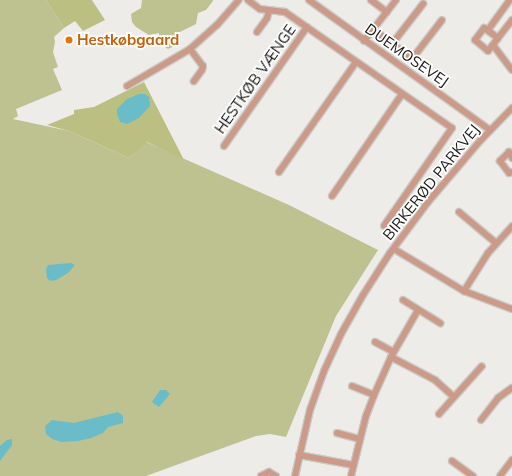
<!DOCTYPE html>
<meta charset="utf-8">
<style>
body{margin:0}
#map{position:relative;width:512px;height:476px;overflow:hidden;background:#edece8;font-family:Mulish,sans-serif}
div>[style]{position:absolute}
.green>*{inset:0;background:#bec290}
.forest>*{inset:0;background:#bbc082}
.water>*{inset:0;background:#69bcc8}
.roads{filter:drop-shadow(1px 0 #cbcac6) drop-shadow(-1px 0 #cbcac6) drop-shadow(0 1px #cbcac6) drop-shadow(0 -1px #cbcac6)}
.minor>*{height:6px;margin:-3px;padding:0 3px;transform-origin:3px;border-radius:3px;background:#cb9a89}
.dots>*{width:11px;height:11px;translate:-50% -50%;box-sizing:border-box;border:2px solid #fff;border-radius:50%}
span{translate:-50% -50%;white-space:nowrap;text-align:center;line-height:1.15;-webkit-text-stroke:3.5px #fff;paint-order:stroke}
.food-label{font-size:15px;color:#c56008;font-weight:700}
.left{translate:0 -50%;text-align:left}
.street-label{font-size:15px;color:#161615}
</style>
<div id="map">
<div class="green">
<i style="clip-path:polygon(0 0,46px 0,64px 28px,54px 37px,55px 42px,53px 52px,58px 67px,53px 69px,62px 90px,16px 109px,18px 116px,13px 119px,69px 131px,129px 158px,146px 142px,289px 205px,378px 250px,336px 316px,286px 437px,270px 434px,256px 436px,146px 476px,0 476px)"></i>
<i style="clip-path:polygon(142px 0,213px 0,213px 1px,206px 10px,198px 13px,196px 24px,178px 33px,178px 44px,168px 49px,159px 43px,159px 33px,149px 35px,136px 27px,132px 22px,131px 14px,141px 8px)"></i>
</div>
<div class="forest">
<i style="clip-path:polygon(46px 0,92px 0,105px 20px,83px 31px,75px 21px,64px 28px)"></i>
<i style="clip-path:polygon(144px 82px,184px 160px,147px 142px,129px 158px,69px 131px,47px 125px,74px 114px,74px 110px,94px 107px)"></i>
</div>
<div class="water">
<i style="clip-path:polygon(139px 94px,145px 94px,149px 97px,150px 106px,139px 118px,127px 124px,120px 122px,117px 114px,117px 109px,127px 99px)"></i>
<i style="clip-path:polygon(71px 263px,75px 265px,68px 273px,56px 280px,50px 281px,47px 278px,46px 269px,48px 265px)"></i>
<i style="clip-path:polygon(160px 390px,166px 390px,170px 394px,159px 407px,152px 402px)"></i>
<i style="clip-path:polygon(118px 412px,123px 416px,123px 423px,108px 427px,103px 433px,91px 438px,78px 441px,62px 442px,52px 439px,46px 434px,45px 426px,52px 420px,74px 423px)"></i>
<i style="clip-path:polygon(12px 439px,12px 445px,0 461px,0 446px,7px 440px)"></i>
</div>
<div class="roads">
<div class="minor">
<i style="left:248px;top:0;width:15px;rotate:37deg"></i>
<i style="left:260px;top:9px;width:25px;rotate:7deg"></i>
<i style="left:285px;top:12px;width:203px;rotate:34.8deg"></i>
<i style="left:452px;top:128px;width:119px;rotate:124.8deg"></i>
<i style="left:309px;top:0;width:223px;rotate:35.7deg"></i>
<i style="left:371px;top:0;width:20px;rotate:37deg"></i>
<i style="left:373px;top:29px;width:49px;rotate:37.6deg"></i>
<i style="left:412px;top:59px;width:49px;rotate:-52.4deg"></i>
<i style="left:488px;top:30px;width:37px;rotate:-54deg"></i>
<i style="left:257px;top:32px;width:17px;rotate:-54deg"></i>
<i style="left:267px;top:18px;width:7px;rotate:-74deg"></i>
<i style="left:498px;top:38px;width:17px;rotate:-144deg"></i>
<i style="left:484px;top:28px;width:15px;rotate:127deg"></i>
<i style="left:475px;top:40px;width:17px;rotate:40deg"></i>
<i style="left:488px;top:51px;width:16px;rotate:-52deg"></i>
<i style="left:498px;top:38px;width:23px;rotate:-52deg"></i>
<i style="left:364px;top:41px;width:52px;rotate:-52deg"></i>
<i style="left:392px;top:44px;width:51px;rotate:-52.2deg"></i>
<i style="left:493px;top:45px;width:31px;rotate:53deg"></i>
<i style="left:190px;top:49px;width:21px;rotate:53deg"></i>
<i style="left:203px;top:66px;width:4px;rotate:104deg"></i>
<i style="left:202px;top:70px;width:14px;rotate:126deg"></i>
<i style="left:127px;top:86px;width:73px;rotate:-30.4deg"></i>
<i style="left:190px;top:49px;width:36px;rotate:-42deg"></i>
<i style="left:217px;top:25px;width:33px;rotate:-49deg"></i>
<i style="left:224px;top:146px;width:145px;rotate:-55.1deg"></i>
<i style="left:512px;top:158px;width:7px;rotate:-117deg"></i>
<i style="left:509px;top:152px;width:13px;rotate:135deg"></i>
<i style="left:500px;top:161px;width:15px;rotate:53deg"></i>
<i style="left:509px;top:173px;width:3px;rotate:-18deg"></i>
<i style="left:279px;top:172px;width:134px;rotate:-55deg"></i>
<i style="left:332px;top:196px;width:124px;rotate:-55.5deg"></i>
<i style="left:459px;top:212px;width:48px;rotate:40deg"></i>
<i style="left:394px;top:249px;width:82px;rotate:31deg"></i>
<i style="left:464px;top:291px;width:51px;rotate:20.6deg"></i>
<i style="left:464px;top:291px;width:45px;rotate:-57.7deg"></i>
<i style="left:488px;top:253px;width:36px;rotate:-48deg"></i>
<i style="left:403px;top:300px;width:44px;rotate:31.9deg"></i>
<i style="left:375px;top:342px;width:21px;rotate:28deg"></i>
<i style="left:391px;top:357px;width:50px;rotate:27.6deg"></i>
<i style="left:435px;top:380px;width:25px;rotate:42deg"></i>
<i style="left:352px;top:386px;width:24px;rotate:22deg"></i>
<i style="left:439px;top:414px;width:64px;rotate:-48.1deg"></i>
<i style="left:481px;top:420px;width:28px;rotate:-52deg"></i>
<i style="left:498px;top:398px;width:17px;rotate:-36deg"></i>
<i style="left:337px;top:433px;width:23px;rotate:15deg"></i>
<i style="left:299px;top:455px;width:55px;rotate:10.5deg"></i>
<i style="left:452px;top:461px;width:26px;rotate:36deg"></i>
<i style="left:261px;top:476px;width:9px;rotate:-27deg"></i>
<i style="left:269px;top:472px;width:8px;rotate:30deg"></i>
<i style="left:295px;top:476px;width:68px;rotate:-77.2deg"></i>
<i style="left:310px;top:410px;width:41px;rotate:-70.3deg"></i>
<i style="left:324px;top:371px;width:41px;rotate:-65.3deg"></i>
<i style="left:341px;top:334px;width:45px;rotate:-60.6deg"></i>
<i style="left:363px;top:295px;width:50px;rotate:-57.3deg"></i>
<i style="left:390px;top:253px;width:64px;rotate:-53.3deg"></i>
<i style="left:428px;top:202px;width:80px;rotate:-49.6deg"></i>
<i style="left:480px;top:141px;width:46px;rotate:-45.9deg"></i>
<i style="left:351px;top:476px;width:62px;rotate:-76deg"></i>
<i style="left:366px;top:416px;width:22px;rotate:-69deg"></i>
<i style="left:374px;top:395px;width:42px;rotate:-65.9deg"></i>
<i style="left:391px;top:357px;width:54px;rotate:-60.1deg"></i>
<i style="left:500px;top:476px;width:20px;rotate:-53deg"></i>
</div>
</div>
<div class="dots">
<i style="left:69px;top:40px;background:#e8710a"></i>
</div>
<div class="food-label">
<span class="left" style="left:77px;top:40px">Hestkøbgaard</span>
</div>
<div class="street-label">
<span style="left:407px;top:55px;rotate:35deg">DUEMOSEVEJ</span>
<span style="left:255px;top:79px;rotate:-55deg">HESTKØB VÆNGE</span>
<span style="left:431px;top:182px;rotate:-51deg">BIRKERØD PARKVEJ</span>
</div>
</div>
